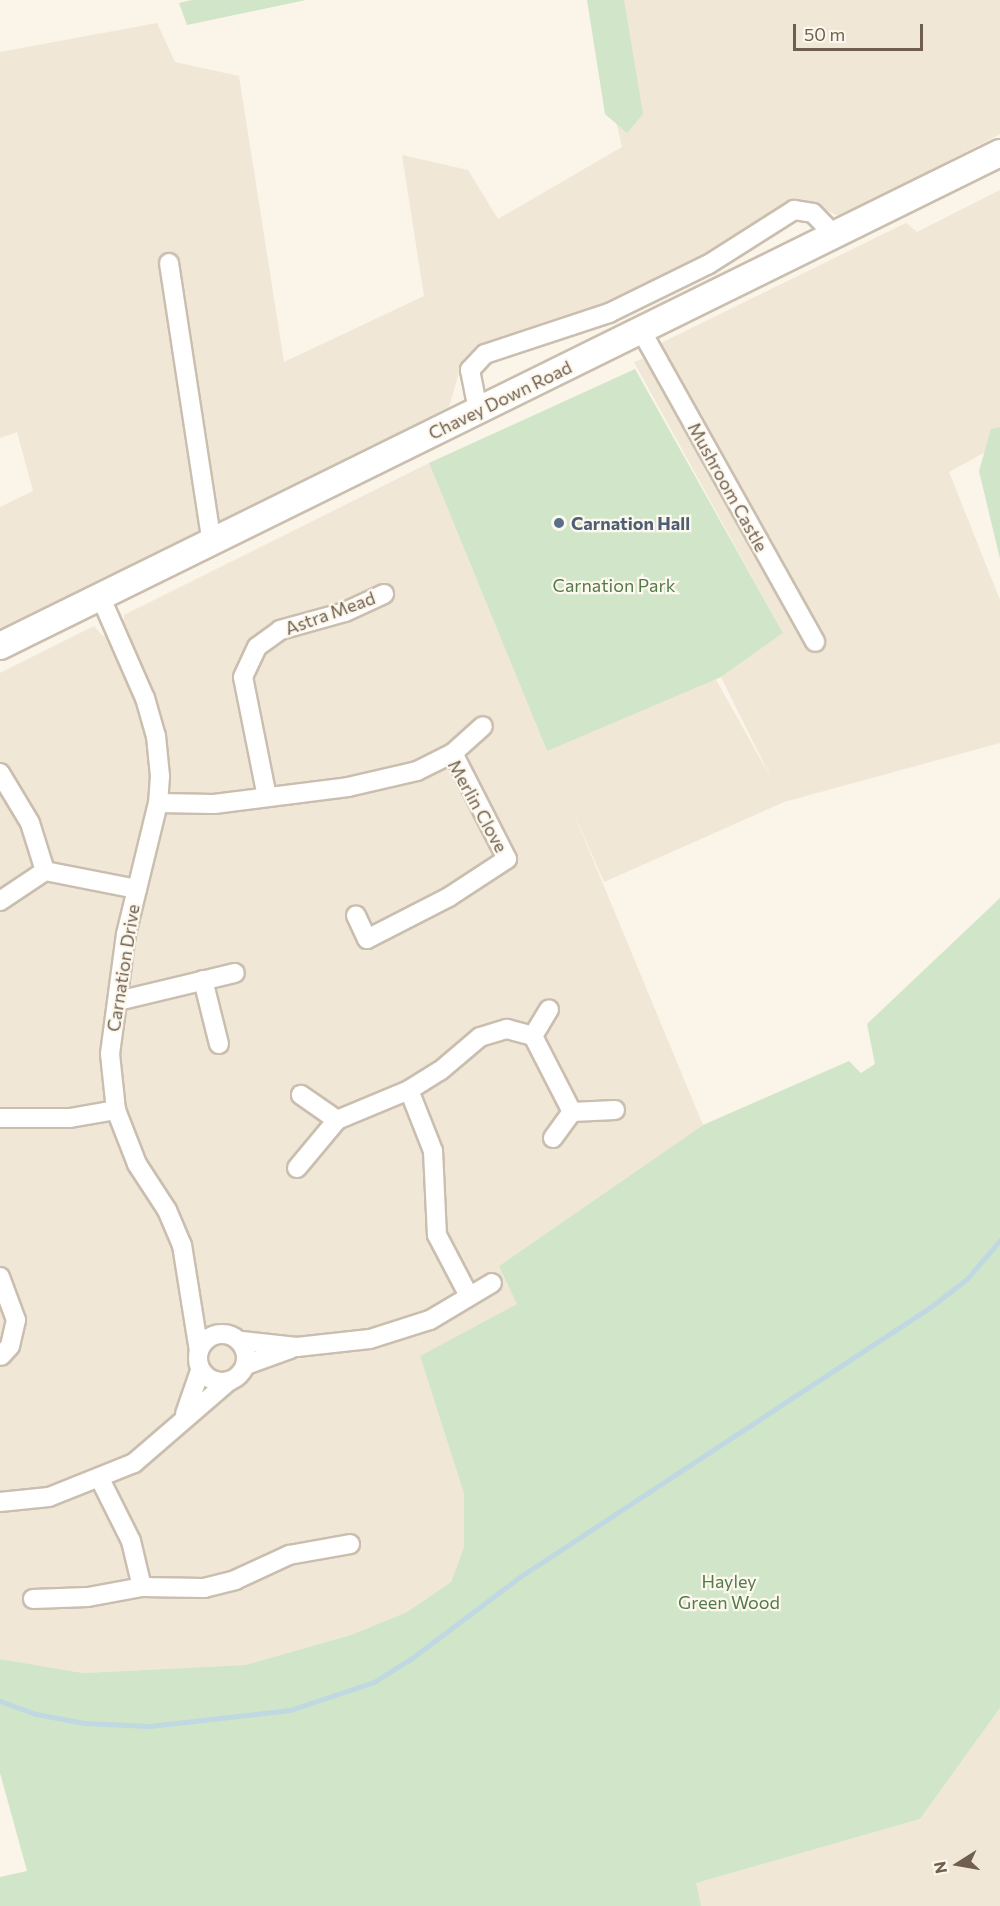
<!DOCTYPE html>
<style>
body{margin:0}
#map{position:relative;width:1000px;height:1906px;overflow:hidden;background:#faf5e8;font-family:Commissioner,sans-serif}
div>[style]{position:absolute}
.residential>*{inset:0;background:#f0e7d7}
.green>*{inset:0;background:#d1e5c8}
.stream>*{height:5px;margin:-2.5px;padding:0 2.5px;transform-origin:2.5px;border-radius:2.5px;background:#bfd8e1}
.roads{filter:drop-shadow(2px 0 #cabeaf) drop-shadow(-2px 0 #cabeaf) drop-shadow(0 2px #cabeaf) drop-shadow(0 -2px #cabeaf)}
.minor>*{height:18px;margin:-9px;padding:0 9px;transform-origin:9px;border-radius:9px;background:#fff}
.minor>.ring{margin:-9px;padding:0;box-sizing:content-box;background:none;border:18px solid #fff;border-radius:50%}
.secondary>*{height:26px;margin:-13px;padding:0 13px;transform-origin:13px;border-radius:13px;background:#fff}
.dots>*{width:16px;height:16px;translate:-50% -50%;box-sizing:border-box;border:3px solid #fdf8ee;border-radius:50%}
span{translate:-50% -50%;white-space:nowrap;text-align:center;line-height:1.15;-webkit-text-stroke:4.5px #fdf8ee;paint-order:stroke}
.street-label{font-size:18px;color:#705f4f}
.service-label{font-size:18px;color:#4e5e75;font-weight:700}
.left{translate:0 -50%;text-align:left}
.park-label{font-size:18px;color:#547a4c}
.north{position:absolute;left:928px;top:1834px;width:60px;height:60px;-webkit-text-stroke:4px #fdf8ee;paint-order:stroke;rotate:259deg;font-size:16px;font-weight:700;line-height:24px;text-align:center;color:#705f4f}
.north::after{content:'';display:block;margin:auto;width:21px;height:27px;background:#705f4f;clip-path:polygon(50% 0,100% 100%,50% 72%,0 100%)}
.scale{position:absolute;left:793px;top:24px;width:130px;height:27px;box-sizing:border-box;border:3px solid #705f4f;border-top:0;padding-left:8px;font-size:18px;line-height:21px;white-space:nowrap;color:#705f4f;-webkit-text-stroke:4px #fdf8ee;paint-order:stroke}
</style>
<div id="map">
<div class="residential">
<i style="clip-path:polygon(588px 0,1000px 0,1000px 134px,841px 217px,810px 203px,779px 206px,698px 260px,584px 316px,476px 350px,460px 369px,449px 407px,214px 528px,199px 511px,201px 534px,0 630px,0 507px,33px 491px,17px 432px,0 438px,0 52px,157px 23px,175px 62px,239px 76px,284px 362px,424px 296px,402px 155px,468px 170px,498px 219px,622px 147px)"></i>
<i style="clip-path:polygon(1000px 190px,1000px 444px,949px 472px,1000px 600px,1000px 743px,784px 802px,604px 882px,569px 802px,703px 1125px,499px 1266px,518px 1304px,420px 1356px,464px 1494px,464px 1547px,451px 1582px,407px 1612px,351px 1635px,245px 1665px,83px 1673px,0 1659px,0 673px,94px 626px,103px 636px,124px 630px,124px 615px,429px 463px,547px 751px,709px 667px,772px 780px,721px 677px,783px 633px,634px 362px,658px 353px,661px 343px,906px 223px,917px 232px)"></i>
<i style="clip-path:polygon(1000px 1708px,1000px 1906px,701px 1906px,695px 1883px,920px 1819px)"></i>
</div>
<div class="green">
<i style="clip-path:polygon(192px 0,306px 0,187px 25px,179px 3px)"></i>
<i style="clip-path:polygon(587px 0,624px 0,643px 114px,627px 133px,605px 114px)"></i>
<i style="clip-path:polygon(635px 369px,783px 633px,721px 677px,547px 751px,429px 463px)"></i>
<i style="clip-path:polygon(1000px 427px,1000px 559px,979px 471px,991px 429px)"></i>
<i style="clip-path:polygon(1000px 898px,1000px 1708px,920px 1819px,696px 1883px,701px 1906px,0 1906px,0 1877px,27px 1871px,0 1773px,0 1659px,83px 1673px,245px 1665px,351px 1635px,407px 1612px,451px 1582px,464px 1547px,464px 1494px,420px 1356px,517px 1304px,499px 1266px,703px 1125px,849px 1061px,861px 1073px,875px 1064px,867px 1024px)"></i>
</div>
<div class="stream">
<i style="left:0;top:1701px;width:38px;rotate:20deg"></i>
<i style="left:36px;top:1714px;width:49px;rotate:10.6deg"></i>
<i style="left:84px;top:1723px;width:66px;rotate:2.6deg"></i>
<i style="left:150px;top:1726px;width:141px;rotate:-6.5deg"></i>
<i style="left:290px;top:1710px;width:89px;rotate:-18.4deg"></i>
<i style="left:374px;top:1682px;width:45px;rotate:-32.3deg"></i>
<i style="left:412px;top:1658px;width:133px;rotate:-37deg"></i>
<i style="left:518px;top:1578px;width:487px;rotate:-33.3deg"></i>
<i style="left:925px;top:1311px;width:53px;rotate:-37.3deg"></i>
<i style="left:967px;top:1279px;width:51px;rotate:-49.8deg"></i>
</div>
<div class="roads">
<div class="minor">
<i style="left:169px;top:263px;width:285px;rotate:81.3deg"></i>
<i style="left:642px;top:332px;width:355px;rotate:60.8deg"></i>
<i style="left:478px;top:410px;width:41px;rotate:-101.3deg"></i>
<i style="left:470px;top:370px;width:22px;rotate:-47deg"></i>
<i style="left:485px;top:354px;width:131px;rotate:-18.3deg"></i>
<i style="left:609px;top:313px;width:111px;rotate:-26.1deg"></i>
<i style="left:709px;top:264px;width:101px;rotate:-32.4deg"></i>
<i style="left:794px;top:210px;width:19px;rotate:9deg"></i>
<i style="left:813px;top:213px;width:33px;rotate:46deg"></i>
<i style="left:101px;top:598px;width:109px;rotate:66.3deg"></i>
<i style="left:145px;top:698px;width:40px;rotate:74deg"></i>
<i style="left:156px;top:736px;width:40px;rotate:84.3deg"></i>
<i style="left:160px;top:776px;width:27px;rotate:94deg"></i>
<i style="left:158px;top:803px;width:135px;rotate:103.7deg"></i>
<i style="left:126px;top:934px;width:121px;rotate:97.6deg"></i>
<i style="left:110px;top:1054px;width:56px;rotate:83.9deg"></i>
<i style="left:116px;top:1110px;width:58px;rotate:68.7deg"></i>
<i style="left:137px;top:1164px;width:55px;rotate:56.9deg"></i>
<i style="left:167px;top:1210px;width:38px;rotate:67deg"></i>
<i style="left:182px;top:1245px;width:107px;rotate:80.9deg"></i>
<i style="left:453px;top:753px;width:40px;rotate:-42deg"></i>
<i style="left:0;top:773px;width:58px;rotate:59deg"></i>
<i style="left:30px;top:823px;width:50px;rotate:72.6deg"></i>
<i style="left:45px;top:871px;width:54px;rotate:146.3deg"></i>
<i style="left:267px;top:797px;width:122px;rotate:-101.3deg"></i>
<i style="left:243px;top:677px;width:33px;rotate:-65deg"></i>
<i style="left:257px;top:647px;width:29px;rotate:-36deg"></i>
<i style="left:280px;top:630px;width:67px;rotate:-15.5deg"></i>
<i style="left:345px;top:612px;width:43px;rotate:-24.8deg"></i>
<i style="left:158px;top:803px;width:56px;rotate:1deg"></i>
<i style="left:214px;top:804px;width:135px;rotate:-7.2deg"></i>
<i style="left:348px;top:787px;width:71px;rotate:-13.1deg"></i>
<i style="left:417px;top:771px;width:40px;rotate:-26.6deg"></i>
<i style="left:453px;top:753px;width:119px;rotate:63deg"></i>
<i style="left:507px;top:859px;width:69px;rotate:146.8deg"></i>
<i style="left:449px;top:897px;width:92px;rotate:152.9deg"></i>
<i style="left:367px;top:939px;width:26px;rotate:-115deg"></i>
<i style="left:45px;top:871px;width:94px;rotate:11.1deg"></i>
<i style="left:203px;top:980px;width:66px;rotate:76deg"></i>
<i style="left:118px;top:1001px;width:120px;rotate:-13.5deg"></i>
<i style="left:533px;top:1036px;width:85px;rotate:62.8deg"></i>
<i style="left:409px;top:1090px;width:66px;rotate:68.5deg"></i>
<i style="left:433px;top:1151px;width:84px;rotate:87.3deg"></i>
<i style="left:437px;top:1235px;width:69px;rotate:62.3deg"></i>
<i style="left:0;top:1118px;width:70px"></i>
<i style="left:70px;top:1118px;width:47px;rotate:-9.9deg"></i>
<i style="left:337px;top:1120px;width:78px;rotate:-22.6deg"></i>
<i style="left:409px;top:1090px;width:36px;rotate:-32deg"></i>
<i style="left:440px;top:1071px;width:52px;rotate:-40.4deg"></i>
<i style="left:480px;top:1037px;width:28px;rotate:-17deg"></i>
<i style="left:507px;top:1029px;width:27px;rotate:15deg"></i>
<i style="left:533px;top:1036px;width:31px;rotate:-59deg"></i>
<i style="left:553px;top:1138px;width:32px;rotate:-54deg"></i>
<i style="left:572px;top:1112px;width:43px;rotate:-2.7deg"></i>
<i style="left:297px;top:1168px;width:62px;rotate:-50.2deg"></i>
<i style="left:337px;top:1120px;width:44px;rotate:-145.2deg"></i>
<i style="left:0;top:1277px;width:46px;rotate:69.6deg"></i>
<i style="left:16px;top:1320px;width:27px;rotate:103deg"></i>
<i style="left:10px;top:1346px;width:13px;rotate:132deg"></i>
<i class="ring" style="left:198px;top:1334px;width:30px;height:30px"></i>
<i style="left:242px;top:1341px;width:55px;rotate:6.2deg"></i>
<i style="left:297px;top:1347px;width:73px;rotate:-6.3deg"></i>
<i style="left:370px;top:1339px;width:63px;rotate:-17.6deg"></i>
<i style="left:430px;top:1320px;width:72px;rotate:-30.8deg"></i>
<i style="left:246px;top:1365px;width:47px;rotate:-20deg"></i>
<i style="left:185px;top:1414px;width:46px;rotate:-70.8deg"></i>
<i style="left:100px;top:1479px;width:69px;rotate:63.4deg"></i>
<i style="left:131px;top:1541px;width:47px;rotate:76.6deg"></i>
<i style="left:142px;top:1587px;width:62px;rotate:0.9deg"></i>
<i style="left:204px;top:1588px;width:32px;rotate:-14deg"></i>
<i style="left:235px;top:1580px;width:60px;rotate:-24.8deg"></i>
<i style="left:289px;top:1555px;width:62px;rotate:-10.2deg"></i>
<i style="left:0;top:1502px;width:49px;rotate:-5.8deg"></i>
<i style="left:49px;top:1497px;width:92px;rotate:-21.8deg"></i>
<i style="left:134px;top:1463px;width:125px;rotate:-40.8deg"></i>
<i style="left:33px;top:1599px;width:55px;rotate:-2.1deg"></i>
<i style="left:88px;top:1597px;width:55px;rotate:-10.5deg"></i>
</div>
<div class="secondary">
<i style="left:0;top:646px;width:1115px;rotate:-26.24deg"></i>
</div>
</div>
<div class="dots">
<i style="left:559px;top:523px;background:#5c6f8a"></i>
</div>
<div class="street-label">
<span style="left:500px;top:400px;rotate:-26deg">Chavey Down Road</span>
<span style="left:728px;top:487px;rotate:61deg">Mushroom Castle</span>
<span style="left:330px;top:613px;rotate:-20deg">Astra Mead</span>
<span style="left:478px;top:806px;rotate:61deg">Merlin Clove</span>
<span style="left:123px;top:968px;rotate:-81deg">Carnation Drive</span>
</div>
<div class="service-label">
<span class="left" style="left:571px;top:523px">Carnation Hall</span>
</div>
<div class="park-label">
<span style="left:614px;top:585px">Carnation Park</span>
<span style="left:729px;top:1592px">Hayley<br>Green Wood</span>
</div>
<div class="north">N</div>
<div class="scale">50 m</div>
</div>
